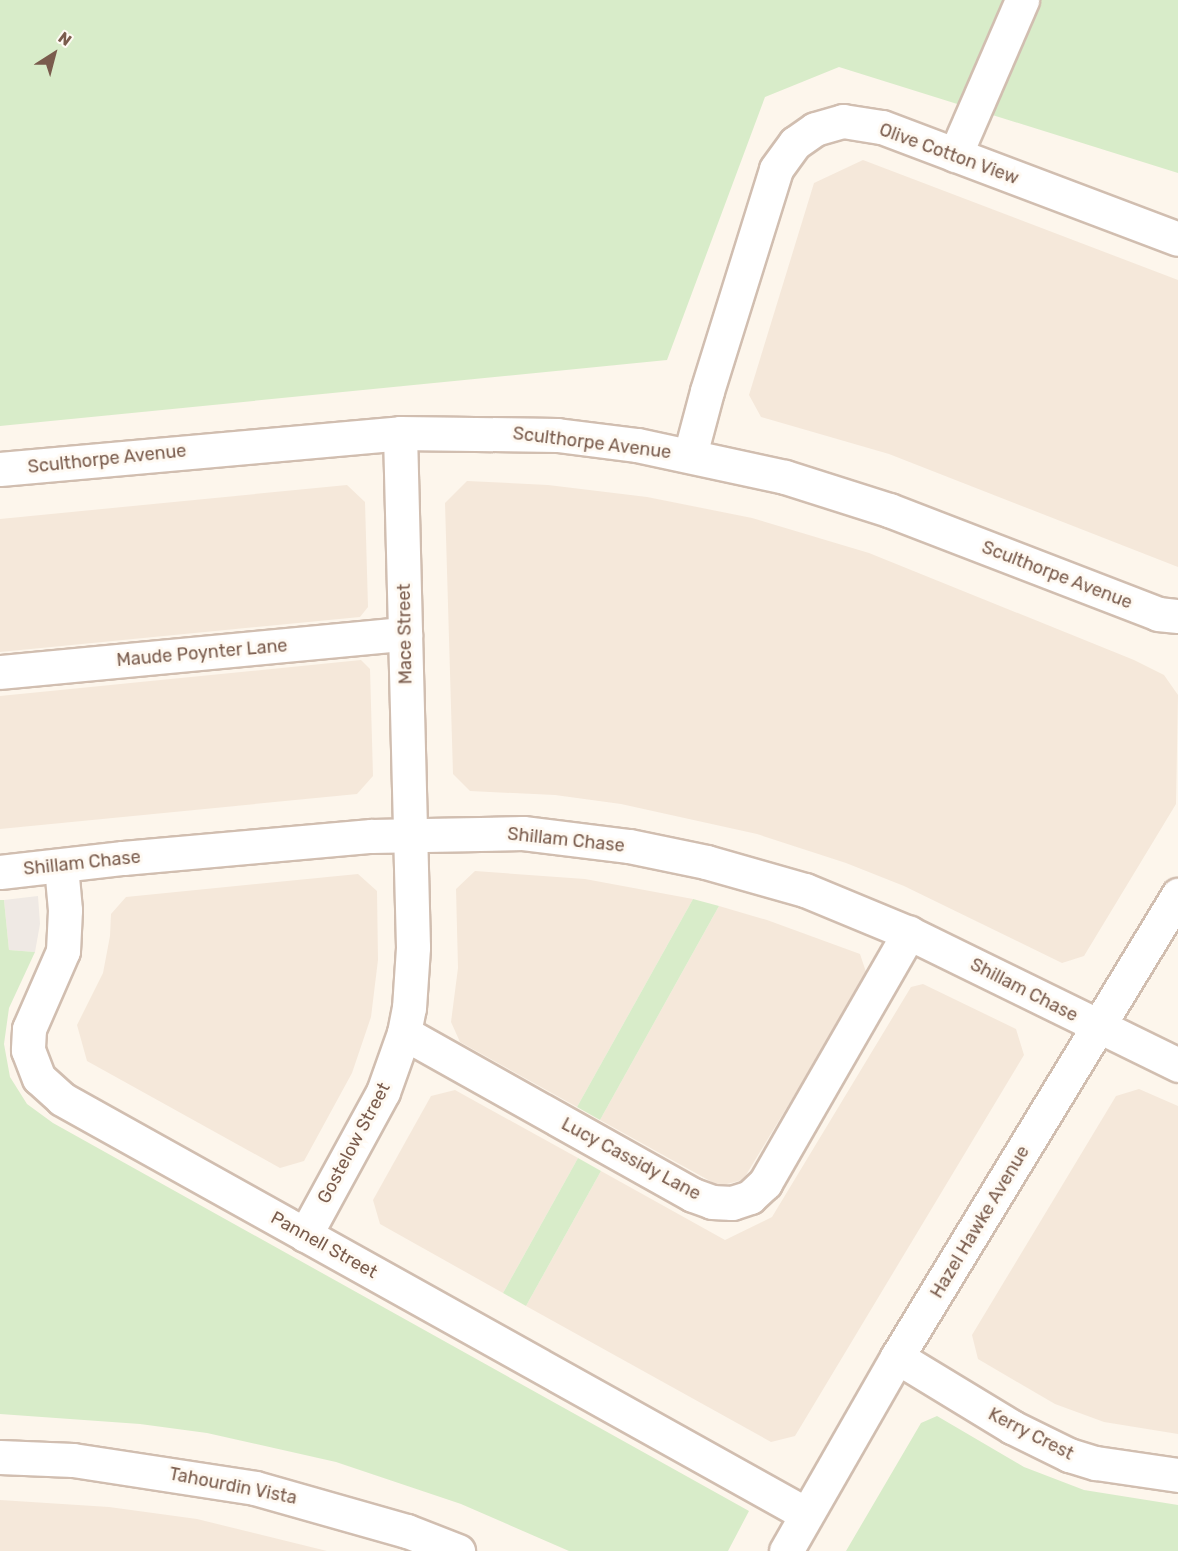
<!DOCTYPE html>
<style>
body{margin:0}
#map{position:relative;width:1178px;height:1551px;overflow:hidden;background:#fdf6ec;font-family:Rubik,sans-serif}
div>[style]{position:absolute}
.residential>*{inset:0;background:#f5e8da}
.industrial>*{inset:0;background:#efe9e4}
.green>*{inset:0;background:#d8ecc9}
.roads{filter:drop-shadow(2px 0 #d1beb0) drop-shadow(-2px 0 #d1beb0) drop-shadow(0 2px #d1beb0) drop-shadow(0 -2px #d1beb0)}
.minor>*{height:33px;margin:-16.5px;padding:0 16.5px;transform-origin:16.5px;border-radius:16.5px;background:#fff}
span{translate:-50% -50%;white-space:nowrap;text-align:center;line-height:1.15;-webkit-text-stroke:6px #fffaf3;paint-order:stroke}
.street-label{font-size:18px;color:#7a5c4d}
.north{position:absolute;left:24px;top:24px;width:60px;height:60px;-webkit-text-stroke:4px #fffaf3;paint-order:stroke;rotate:36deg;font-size:16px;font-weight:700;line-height:24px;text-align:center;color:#7a5c4d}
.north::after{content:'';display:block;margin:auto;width:21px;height:27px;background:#7a5c4d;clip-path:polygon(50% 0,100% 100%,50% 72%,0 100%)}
</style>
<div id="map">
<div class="residential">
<i style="clip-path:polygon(863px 160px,1178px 280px,1178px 567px,889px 454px,761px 417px,749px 395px,814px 183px)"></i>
<i style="clip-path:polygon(467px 481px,548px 485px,647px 497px,752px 518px,869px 553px,1134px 660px,1164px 675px,1178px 695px,1176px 804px,1084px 956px,1062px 963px,904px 886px,846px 863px,757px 834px,621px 804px,555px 795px,470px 791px,453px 774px,445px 503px)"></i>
<i style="clip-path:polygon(347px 485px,365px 502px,368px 607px,360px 617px,0 652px,0 519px)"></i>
<i style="clip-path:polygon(361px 660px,370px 669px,373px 776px,357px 794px,0 829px,0 696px)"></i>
<i style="clip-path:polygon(475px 871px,585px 879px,693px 899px,577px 1107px,460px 1042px,451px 1022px,458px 968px,456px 889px)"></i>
<i style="clip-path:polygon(358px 874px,377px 891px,378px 960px,371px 1017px,352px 1073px,304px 1161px,280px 1168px,87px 1061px,77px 1025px,103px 973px,110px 936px,111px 914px,126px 897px)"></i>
<i style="clip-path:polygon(719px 906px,767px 920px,860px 954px,867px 975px,743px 1180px,719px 1186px,600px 1120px)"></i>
<i style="clip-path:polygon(923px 984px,1016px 1029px,1024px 1055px,795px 1436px,771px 1442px,526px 1306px,601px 1171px,725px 1240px,772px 1217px,911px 987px)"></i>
<i style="clip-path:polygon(1139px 1089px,1178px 1106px,1178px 1434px,1104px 1422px,1055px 1404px,978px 1359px,972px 1335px,1116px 1096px)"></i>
<i style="clip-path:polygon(455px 1090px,578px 1158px,503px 1293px,380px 1224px,373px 1200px,431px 1096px)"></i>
<i style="clip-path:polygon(0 1500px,109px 1507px,197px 1519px,327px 1551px,0 1551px)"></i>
</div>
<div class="industrial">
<i style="clip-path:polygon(38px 896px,40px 924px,35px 952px,9px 950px,4px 900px)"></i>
</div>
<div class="green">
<i style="clip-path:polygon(0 0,1178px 0,1178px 173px,839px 67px,765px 97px,667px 360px,0 426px)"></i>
<i style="clip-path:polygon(693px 899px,719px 906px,600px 1120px,577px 1107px)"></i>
<i style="clip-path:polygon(0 900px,4px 900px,9px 950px,35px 952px,9px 1008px,4px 1044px,10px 1077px,27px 1104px,53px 1123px,749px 1511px,728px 1551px,569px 1551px,461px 1504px,336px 1462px,207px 1433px,140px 1424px,0 1414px)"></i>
<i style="clip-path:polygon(578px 1158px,601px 1171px,526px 1306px,503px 1293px)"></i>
<i style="clip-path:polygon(937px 1416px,1024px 1467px,1084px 1490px,1178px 1505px,1178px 1551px,846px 1551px,921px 1423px)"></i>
</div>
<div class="roads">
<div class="minor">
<i style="left:955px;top:155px;width:169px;rotate:-66.6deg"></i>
<i style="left:690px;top:455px;width:66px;rotate:-75.1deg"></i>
<i style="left:707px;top:391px;width:232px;rotate:-72.7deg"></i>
<i style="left:776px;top:169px;width:32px;rotate:-54deg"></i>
<i style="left:795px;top:143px;width:24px;rotate:-35deg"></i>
<i style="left:815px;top:129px;width:29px;rotate:-16deg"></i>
<i style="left:843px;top:121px;width:39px;rotate:9deg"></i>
<i style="left:882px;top:127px;width:316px;rotate:20.7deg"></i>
<i style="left:0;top:469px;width:402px;rotate:-5.1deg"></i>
<i style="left:400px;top:433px;width:157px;rotate:0.7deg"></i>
<i style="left:557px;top:435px;width:81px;rotate:7.1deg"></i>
<i style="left:637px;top:445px;width:151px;rotate:12.2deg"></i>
<i style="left:785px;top:477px;width:109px;rotate:17.6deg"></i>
<i style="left:889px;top:510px;width:288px;rotate:21.1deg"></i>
<i style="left:1158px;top:614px;width:20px;rotate:6deg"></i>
<i style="left:0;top:672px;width:407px;rotate:-5.4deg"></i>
<i style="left:61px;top:866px;width:44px;rotate:84.8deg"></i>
<i style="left:65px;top:910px;width:41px;rotate:92.8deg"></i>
<i style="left:63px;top:951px;width:85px;rotate:113.6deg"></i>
<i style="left:29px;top:1029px;width:21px;rotate:93deg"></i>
<i style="left:28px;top:1050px;width:30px;rotate:69deg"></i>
<i style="left:39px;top:1078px;width:31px;rotate:42deg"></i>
<i style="left:62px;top:1099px;width:852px;rotate:29.15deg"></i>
<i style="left:0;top:872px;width:124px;rotate:-6.5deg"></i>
<i style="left:123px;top:858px;width:249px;rotate:-5.1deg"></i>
<i style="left:371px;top:836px;width:152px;rotate:-1.1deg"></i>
<i style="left:523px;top:833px;width:107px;rotate:7deg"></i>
<i style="left:629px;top:846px;width:79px;rotate:11.7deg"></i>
<i style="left:706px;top:862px;width:103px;rotate:15.8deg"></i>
<i style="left:805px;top:890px;width:113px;rotate:22.5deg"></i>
<i style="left:909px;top:933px;width:300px;rotate:26.1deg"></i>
<i style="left:404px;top:1033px;width:331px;rotate:29.3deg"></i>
<i style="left:693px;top:1195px;width:20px;rotate:20deg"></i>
<i style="left:712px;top:1202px;width:20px;rotate:3deg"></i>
<i style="left:732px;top:1203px;width:19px;rotate:-18deg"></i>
<i style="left:750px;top:1197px;width:21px;rotate:-43deg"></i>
<i style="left:765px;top:1183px;width:289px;rotate:-60.1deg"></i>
<i style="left:305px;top:1235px;width:163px;rotate:-61.4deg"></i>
<i style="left:383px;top:1092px;width:63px;rotate:-70.4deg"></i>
<i style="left:404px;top:1033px;width:25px;rotate:-79deg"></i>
<i style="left:409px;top:1008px;width:61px;rotate:-86.2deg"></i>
<i style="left:413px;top:947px;width:514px;rotate:-91.45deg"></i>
<i style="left:897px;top:1357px;width:135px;rotate:31.3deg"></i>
<i style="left:1012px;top:1427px;width:64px;rotate:26.2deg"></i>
<i style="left:1069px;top:1455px;width:28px;rotate:17deg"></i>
<i style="left:1096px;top:1463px;width:83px;rotate:8.3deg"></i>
<i style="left:0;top:1457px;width:73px;rotate:2.4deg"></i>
<i style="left:73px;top:1460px;width:184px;rotate:8.7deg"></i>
<i style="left:255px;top:1488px;width:158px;rotate:15.8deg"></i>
<i style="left:407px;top:1531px;width:55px;rotate:21.4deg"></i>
<i style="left:786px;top:1551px;width:224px;rotate:-60.2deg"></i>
<i style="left:897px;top:1357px;width:541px;rotate:-58.69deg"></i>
</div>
</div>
<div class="street-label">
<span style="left:949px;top:154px;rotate:20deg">Olive Cotton View</span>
<span style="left:592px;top:443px;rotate:7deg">Sculthorpe Avenue</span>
<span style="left:107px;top:459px;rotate:-6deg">Sculthorpe Avenue</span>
<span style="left:1057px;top:575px;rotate:21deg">Sculthorpe Avenue</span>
<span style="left:405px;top:634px;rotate:-91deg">Mace Street</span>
<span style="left:202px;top:653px;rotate:-5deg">Maude Poynter Lane</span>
<span style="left:566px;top:840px;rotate:6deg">Shillam Chase</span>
<span style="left:82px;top:863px;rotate:-6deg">Shillam Chase</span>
<span style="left:1024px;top:990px;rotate:27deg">Shillam Chase</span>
<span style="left:354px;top:1143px;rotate:-62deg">Gostelow Street</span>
<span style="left:631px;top:1159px;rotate:28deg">Lucy Cassidy Lane</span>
<span style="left:980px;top:1222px;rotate:-59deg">Hazel Hawke Avenue</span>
<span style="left:324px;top:1245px;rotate:29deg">Pannell Street</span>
<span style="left:1031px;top:1434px;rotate:27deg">Kerry Crest</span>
<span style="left:233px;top:1486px;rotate:11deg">Tahourdin Vista</span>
</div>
<div class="north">N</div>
</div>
